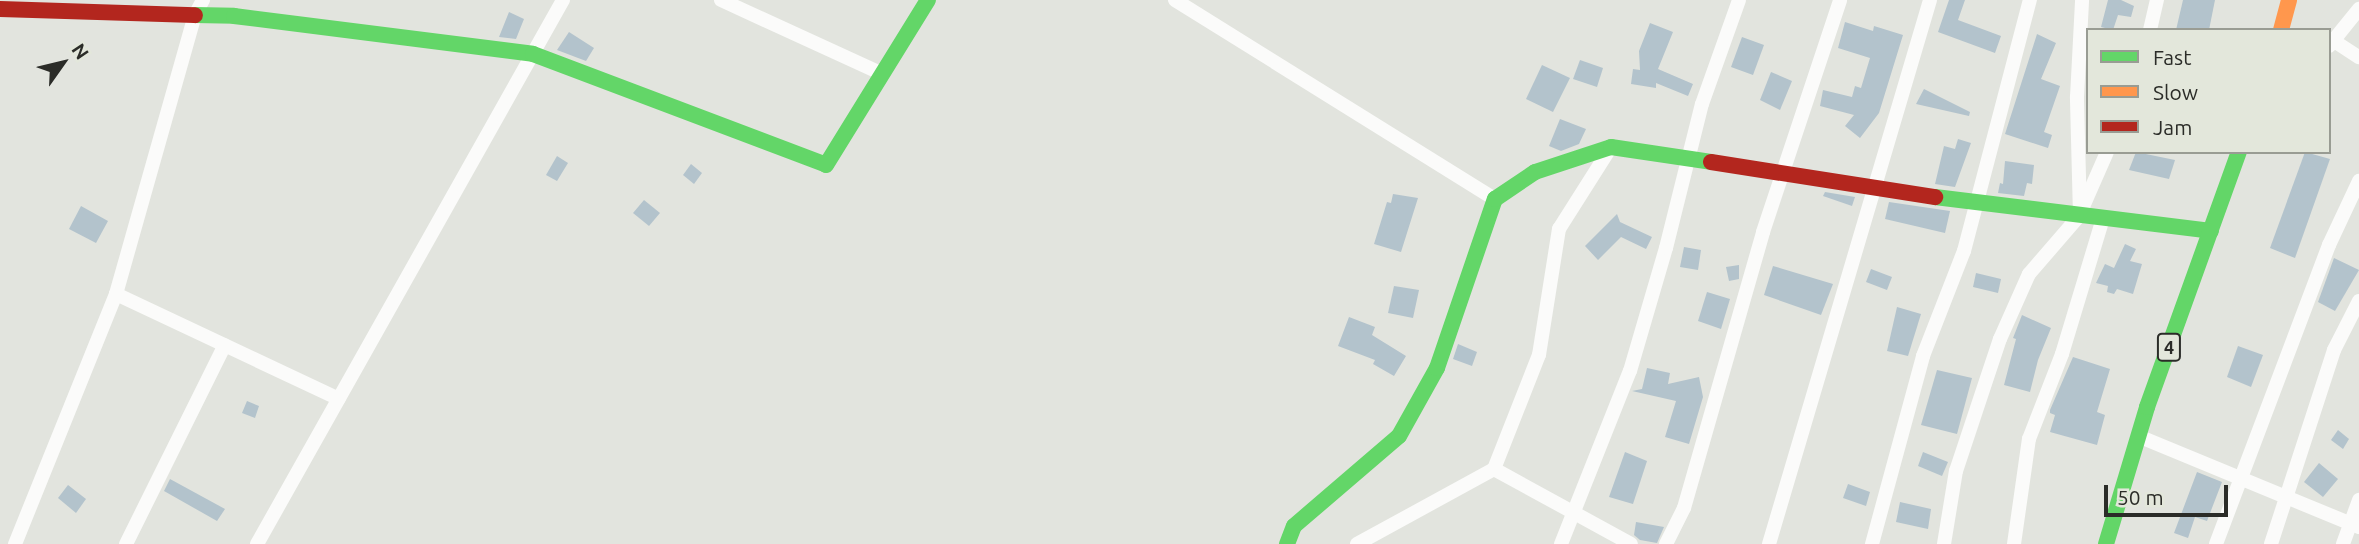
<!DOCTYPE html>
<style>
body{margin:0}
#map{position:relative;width:2359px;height:544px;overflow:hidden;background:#e2e4de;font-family:Ubuntu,sans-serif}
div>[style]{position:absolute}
.building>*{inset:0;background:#b3c3cc}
.street>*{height:14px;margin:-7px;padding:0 7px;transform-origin:7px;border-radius:7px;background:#fbfbfa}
.fast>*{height:16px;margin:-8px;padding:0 8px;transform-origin:8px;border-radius:8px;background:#63d668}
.slow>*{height:16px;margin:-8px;padding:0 8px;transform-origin:8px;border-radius:8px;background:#ff974d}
.jam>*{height:16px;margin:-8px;padding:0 8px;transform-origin:8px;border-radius:8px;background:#b3261e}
span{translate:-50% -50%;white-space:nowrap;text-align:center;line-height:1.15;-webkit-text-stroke:5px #e3e7db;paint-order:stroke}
.shield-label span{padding:2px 5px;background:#e3e7db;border:2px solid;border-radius:5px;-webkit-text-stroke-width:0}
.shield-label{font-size:18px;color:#2b2c28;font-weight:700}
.legend{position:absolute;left:2086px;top:28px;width:245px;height:126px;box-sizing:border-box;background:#e3e7db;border:2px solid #999c93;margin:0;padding:9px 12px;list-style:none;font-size:21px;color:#2b2c28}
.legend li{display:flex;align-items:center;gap:14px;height:35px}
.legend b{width:35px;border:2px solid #999c93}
.north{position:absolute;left:28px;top:28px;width:70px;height:70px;-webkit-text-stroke:5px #e3e7db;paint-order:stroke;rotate:56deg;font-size:19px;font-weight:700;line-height:28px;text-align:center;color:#2b2c28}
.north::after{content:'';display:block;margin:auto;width:24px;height:32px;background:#2b2c28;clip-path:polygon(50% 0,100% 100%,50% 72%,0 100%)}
.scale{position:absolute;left:2104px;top:485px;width:124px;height:32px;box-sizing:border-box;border:4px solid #2b2c28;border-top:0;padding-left:9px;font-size:21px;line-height:24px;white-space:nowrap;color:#2b2c28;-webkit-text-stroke:5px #e3e7db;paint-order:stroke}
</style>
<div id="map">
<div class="building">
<i style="clip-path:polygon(1949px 0,1965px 0,1958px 20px,2001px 36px,1995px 53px,1938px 32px)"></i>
<i style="clip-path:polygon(2108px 0,2121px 0,2134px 6px,2131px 17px,2118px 15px,2113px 30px,2101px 27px)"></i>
<i style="clip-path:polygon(2183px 0,2215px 0,2209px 30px,2176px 30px)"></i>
<i style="clip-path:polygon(509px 12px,524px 19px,516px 39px,499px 37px)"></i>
<i style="clip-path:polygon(1845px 22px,1873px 31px,1874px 26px,1903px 35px,1879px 113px,1860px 138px,1845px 126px,1854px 115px,1820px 106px,1823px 90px,1852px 97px,1855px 86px,1861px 88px,1870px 58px,1838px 48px)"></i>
<i style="clip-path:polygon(1650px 23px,1673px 32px,1658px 69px,1693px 84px,1688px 96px,1656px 83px,1656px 88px,1631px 84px,1633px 69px,1640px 70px,1639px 51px)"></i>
<i style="clip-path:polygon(569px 32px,594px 48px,586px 61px,557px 50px)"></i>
<i style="clip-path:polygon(2037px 34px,2056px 43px,2041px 79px,2060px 86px,2044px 132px,2052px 135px,2048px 148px,2005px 134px)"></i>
<i style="clip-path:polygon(1742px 37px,1764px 45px,1753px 75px,1731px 67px)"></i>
<i style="clip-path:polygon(1580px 60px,1603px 68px,1597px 87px,1573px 79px)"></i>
<i style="clip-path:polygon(1542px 65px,1570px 78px,1553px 112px,1526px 99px)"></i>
<i style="clip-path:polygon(1771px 72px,1792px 81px,1780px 110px,1760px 100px)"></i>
<i style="clip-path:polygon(1924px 89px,1970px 112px,1969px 116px,1916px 104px)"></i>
<i style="clip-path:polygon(1560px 119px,1586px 129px,1579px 144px,1561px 151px,1549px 146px)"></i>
<i style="clip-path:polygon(1958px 139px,1971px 143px,1955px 187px,1935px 184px,1944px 146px,1955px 149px)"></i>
<i style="clip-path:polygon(2136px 152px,2175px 160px,2169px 179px,2129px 170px)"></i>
<i style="clip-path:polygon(2305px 152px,2330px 159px,2295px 258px,2270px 248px)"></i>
<i style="clip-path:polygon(557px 156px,568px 163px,557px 181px,546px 175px)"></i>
<i style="clip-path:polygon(2005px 161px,2034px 165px,2032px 184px,2027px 183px,2024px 196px,1998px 193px,2000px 183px,2003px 184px)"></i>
<i style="clip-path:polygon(691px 164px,702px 173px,694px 184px,683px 175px)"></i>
<i style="clip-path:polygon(1825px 192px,1855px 197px,1852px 206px,1823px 196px)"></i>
<i style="clip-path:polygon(1393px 194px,1418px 198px,1401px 252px,1374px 244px,1387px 202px,1391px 203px)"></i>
<i style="clip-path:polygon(644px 200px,660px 213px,649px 226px,633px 213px)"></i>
<i style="clip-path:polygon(1889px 202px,1950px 211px,1945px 233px,1885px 219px)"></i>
<i style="clip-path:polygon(81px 206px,108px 221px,96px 243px,69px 229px)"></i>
<i style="clip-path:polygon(1617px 214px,1620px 222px,1652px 237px,1646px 249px,1621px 237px,1598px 260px,1585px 246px)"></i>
<i style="clip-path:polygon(2125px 244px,2136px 249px,2130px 261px,2142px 264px,2133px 294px,2117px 289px,2114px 294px,2107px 292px,2108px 286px,2096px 283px,2105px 264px,2114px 268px)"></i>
<i style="clip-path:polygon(1684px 247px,1701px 250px,1698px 270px,1680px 267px)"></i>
<i style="clip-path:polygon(2334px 258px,2359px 270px,2335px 311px,2318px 302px)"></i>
<i style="clip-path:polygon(1739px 265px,1739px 279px,1729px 281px,1726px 267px)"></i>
<i style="clip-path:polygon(1773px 266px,1833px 284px,1821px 315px,1764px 295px)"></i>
<i style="clip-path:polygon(1871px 269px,1892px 277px,1887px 290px,1866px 282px)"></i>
<i style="clip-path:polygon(1976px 273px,2001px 279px,1998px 293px,1973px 287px)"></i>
<i style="clip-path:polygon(1394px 286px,1419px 290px,1413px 318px,1388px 313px)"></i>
<i style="clip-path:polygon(1707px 292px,1730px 299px,1721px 329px,1698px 321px)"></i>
<i style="clip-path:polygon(1897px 307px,1921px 314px,1908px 356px,1887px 351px)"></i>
<i style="clip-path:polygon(2022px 315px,2051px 328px,2038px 360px,2030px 392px,2004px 385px,2016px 339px,2013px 338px)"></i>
<i style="clip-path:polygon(1349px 317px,1375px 327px,1372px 335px,1406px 356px,1394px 376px,1373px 364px,1375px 360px,1338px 346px)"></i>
<i style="clip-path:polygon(1458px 344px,1477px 352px,1472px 366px,1453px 359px)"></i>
<i style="clip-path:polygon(2238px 346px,2263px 355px,2251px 387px,2227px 377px)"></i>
<i style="clip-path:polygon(2073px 357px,2110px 369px,2097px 412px,2105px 415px,2097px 445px,2050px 432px,2055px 415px,2050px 413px,2050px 410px)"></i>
<i style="clip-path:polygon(1647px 368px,1670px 373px,1668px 384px,1699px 377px,1703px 397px,1689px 444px,1665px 437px,1676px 401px,1632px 391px,1642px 389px)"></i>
<i style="clip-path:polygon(1937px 370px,1972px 378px,1957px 434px,1921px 425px)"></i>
<i style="clip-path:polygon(247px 401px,259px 406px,255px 418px,242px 413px)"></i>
<i style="clip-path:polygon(2338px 430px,2349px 439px,2343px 449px,2331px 440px)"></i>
<i style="clip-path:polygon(1625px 452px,1647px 461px,1633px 504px,1609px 497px)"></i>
<i style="clip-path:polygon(1923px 452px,1948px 462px,1942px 476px,1918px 466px)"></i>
<i style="clip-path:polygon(2319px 463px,2338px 479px,2323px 497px,2304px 482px)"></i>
<i style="clip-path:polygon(2197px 472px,2222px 482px,2207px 521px,2195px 517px,2188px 538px,2174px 533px)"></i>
<i style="clip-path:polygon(170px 479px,225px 509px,217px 521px,164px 491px)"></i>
<i style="clip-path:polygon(1848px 484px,1870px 492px,1866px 506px,1843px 498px)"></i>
<i style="clip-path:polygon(68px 485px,86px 499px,76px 513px,58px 498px)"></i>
<i style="clip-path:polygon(1900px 502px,1931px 509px,1928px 529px,1896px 522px)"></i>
<i style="clip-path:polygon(1636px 522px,1664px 527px,1657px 543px,1640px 540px,1634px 535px)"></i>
</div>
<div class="street">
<i style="left:721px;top:0;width:178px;rotate:24.6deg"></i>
<i style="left:1175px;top:0;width:377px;rotate:31.9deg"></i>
<i style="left:2150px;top:30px;width:31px;rotate:-77deg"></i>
<i style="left:2334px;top:41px;width:30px;rotate:33deg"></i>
<i style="left:2329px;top:46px;width:48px;rotate:-51deg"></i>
<i style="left:2082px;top:209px;width:62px;rotate:-66.3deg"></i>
<i style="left:116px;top:294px;width:246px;rotate:25.2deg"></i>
<i style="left:2138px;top:436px;width:239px;rotate:22.4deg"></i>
<i style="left:1494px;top:469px;width:156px;rotate:28.7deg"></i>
<i style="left:15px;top:544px;width:270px;rotate:-68deg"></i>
<i style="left:116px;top:294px;width:290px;rotate:-74.2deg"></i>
<i style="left:195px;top:15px;width:17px;rotate:-62deg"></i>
<i style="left:126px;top:544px;width:222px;rotate:-63.6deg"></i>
<i style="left:257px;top:544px;width:624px;rotate:-60.64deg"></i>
<i style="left:1357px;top:544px;width:156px;rotate:-28.7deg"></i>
<i style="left:1494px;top:469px;width:123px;rotate:-68.5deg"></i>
<i style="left:1539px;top:355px;width:128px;rotate:-81deg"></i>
<i style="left:1559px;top:229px;width:97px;rotate:-57.6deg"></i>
<i style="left:1561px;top:544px;width:186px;rotate:-68.3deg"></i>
<i style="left:1630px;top:371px;width:128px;rotate:-73.7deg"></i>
<i style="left:1666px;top:248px;width:148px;rotate:-76deg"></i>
<i style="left:1702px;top:104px;width:110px;rotate:-70.4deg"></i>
<i style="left:1666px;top:544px;width:40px;rotate:-63.4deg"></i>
<i style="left:1684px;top:508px;width:287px;rotate:-74deg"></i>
<i style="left:1763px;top:232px;width:244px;rotate:-71.6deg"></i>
<i style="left:1769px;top:544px;width:567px;rotate:-73.51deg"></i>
<i style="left:1872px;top:544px;width:195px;rotate:-74.8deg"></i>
<i style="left:1923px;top:356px;width:113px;rotate:-68.7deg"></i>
<i style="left:1964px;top:251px;width:260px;rotate:-75.3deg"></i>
<i style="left:1944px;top:544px;width:74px;rotate:-80.7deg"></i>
<i style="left:1956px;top:471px;width:139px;rotate:-71.6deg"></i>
<i style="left:2000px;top:339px;width:71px;rotate:-66deg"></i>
<i style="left:2029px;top:274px;width:78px;rotate:-49.2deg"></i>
<i style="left:2080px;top:215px;width:118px;rotate:-91.5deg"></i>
<i style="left:2077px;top:97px;width:97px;rotate:-87deg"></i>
<i style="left:2014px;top:544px;width:106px;rotate:-81.9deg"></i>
<i style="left:2029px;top:439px;width:91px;rotate:-68.8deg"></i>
<i style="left:2062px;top:354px;width:142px;rotate:-73.2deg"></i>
<i style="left:2216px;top:544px;width:320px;rotate:-69.3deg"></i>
<i style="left:2329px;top:245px;width:71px;rotate:-64.9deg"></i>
<i style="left:2271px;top:544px;width:204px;rotate:-72deg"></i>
<i style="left:2334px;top:350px;width:55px;rotate:-63deg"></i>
<i style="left:2343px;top:544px;width:47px;rotate:-70deg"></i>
</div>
<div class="fast">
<i style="left:195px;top:15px;width:39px;rotate:1deg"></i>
<i style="left:234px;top:16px;width:301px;rotate:7.2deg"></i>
<i style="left:533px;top:54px;width:313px;rotate:20.7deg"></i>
<i style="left:826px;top:165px;width:194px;rotate:-58.3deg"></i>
<i style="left:1935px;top:197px;width:278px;rotate:7deg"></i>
<i style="left:1287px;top:544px;width:19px;rotate:-69deg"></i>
<i style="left:1294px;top:526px;width:138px;rotate:-40.6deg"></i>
<i style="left:1399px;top:436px;width:78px;rotate:-60.8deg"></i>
<i style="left:1437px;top:368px;width:179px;rotate:-71.1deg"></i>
<i style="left:1495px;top:199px;width:48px;rotate:-34deg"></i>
<i style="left:1535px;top:172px;width:80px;rotate:-18.2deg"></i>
<i style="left:1611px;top:147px;width:101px;rotate:8.5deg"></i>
<i style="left:2106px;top:544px;width:143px;rotate:-73.3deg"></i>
<i style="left:2147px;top:407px;width:271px;rotate:-70.2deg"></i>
</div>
<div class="slow">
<i style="left:2281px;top:30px;width:31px;rotate:-75deg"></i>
</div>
<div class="jam">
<i style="left:0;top:9px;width:195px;rotate:1.8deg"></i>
<i style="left:1711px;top:162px;width:227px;rotate:8.9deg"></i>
</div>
<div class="shield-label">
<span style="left:2169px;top:347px">4</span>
</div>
<ul class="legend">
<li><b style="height:9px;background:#63d668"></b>Fast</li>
<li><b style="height:9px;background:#ff974d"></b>Slow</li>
<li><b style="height:9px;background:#b3261e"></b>Jam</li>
</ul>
<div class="north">N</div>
<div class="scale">50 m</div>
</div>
